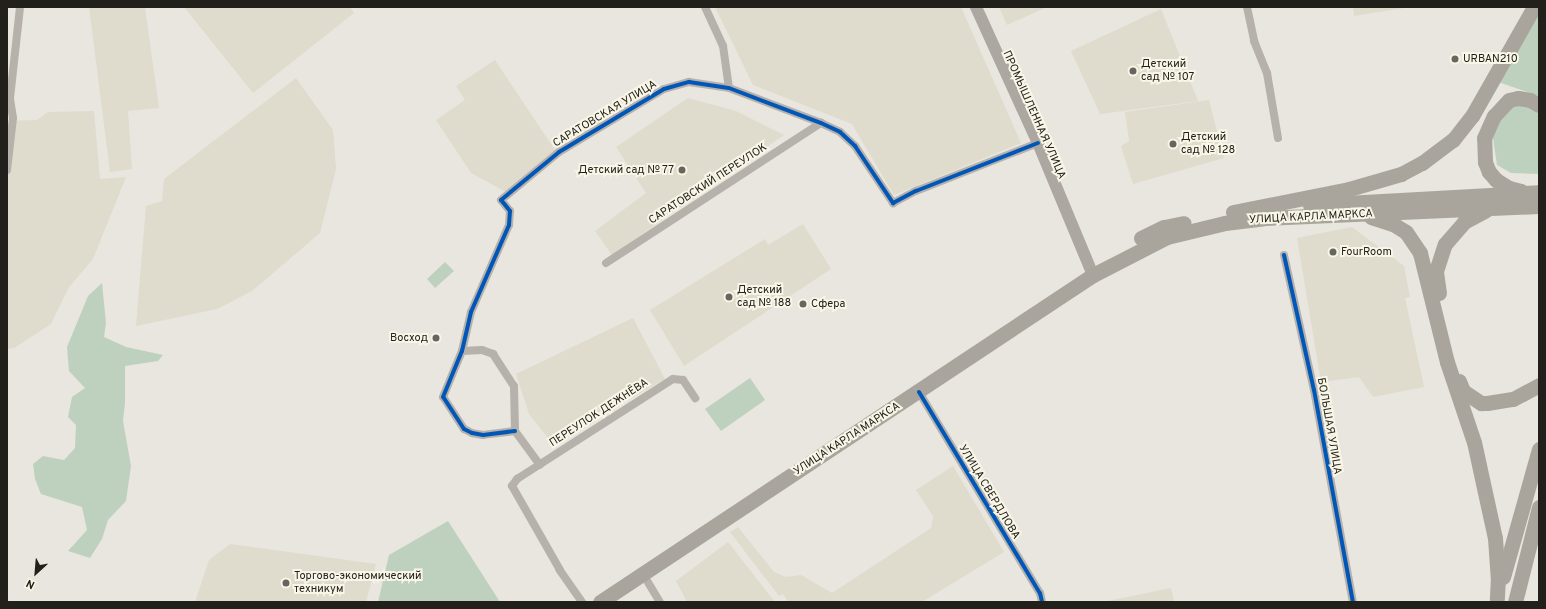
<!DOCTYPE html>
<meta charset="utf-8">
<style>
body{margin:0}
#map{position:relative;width:1546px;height:609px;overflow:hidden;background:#e8e6de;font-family:Overpass,sans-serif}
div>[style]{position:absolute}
.built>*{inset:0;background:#dfdbcd}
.green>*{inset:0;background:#bed1bf}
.street>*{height:8px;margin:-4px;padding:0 4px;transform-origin:4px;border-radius:4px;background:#b6b1ab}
.secondary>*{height:12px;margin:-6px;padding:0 6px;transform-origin:6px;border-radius:6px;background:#aca7a0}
.highway>*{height:15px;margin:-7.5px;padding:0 7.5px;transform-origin:7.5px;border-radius:7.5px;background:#a9a59d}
.cycleway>*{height:4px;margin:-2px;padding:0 2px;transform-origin:2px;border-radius:2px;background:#0057b8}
.dots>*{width:11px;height:11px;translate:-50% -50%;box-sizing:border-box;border:2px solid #f9f6e7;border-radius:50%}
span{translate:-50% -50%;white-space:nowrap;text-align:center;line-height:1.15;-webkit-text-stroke:4px #f9f6e7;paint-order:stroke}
.poi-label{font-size:11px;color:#21201b}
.left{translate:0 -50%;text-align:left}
.right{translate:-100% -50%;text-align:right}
.street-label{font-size:11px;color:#21201b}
.frame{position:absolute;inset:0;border:8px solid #21201b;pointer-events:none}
.north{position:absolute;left:16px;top:553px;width:40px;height:40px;-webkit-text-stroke:3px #f9f6e7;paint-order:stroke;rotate:206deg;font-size:11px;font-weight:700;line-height:16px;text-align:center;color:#21201b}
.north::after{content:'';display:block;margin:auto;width:14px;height:18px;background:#21201b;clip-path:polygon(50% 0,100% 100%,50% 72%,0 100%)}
</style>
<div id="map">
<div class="built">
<i style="clip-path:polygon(89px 7px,145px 7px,159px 108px,128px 111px,132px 169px,110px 172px)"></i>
<i style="clip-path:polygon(184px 7px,350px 7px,354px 13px,253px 93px)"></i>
<i style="clip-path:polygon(715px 7px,961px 7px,1021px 143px,894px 195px,852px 124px,753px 85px)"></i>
<i style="clip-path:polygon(999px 7px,1047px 7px,1007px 25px)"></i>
<i style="clip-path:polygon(1353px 7px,1410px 7px,1354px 16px)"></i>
<i style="clip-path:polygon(1161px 9px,1198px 101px,1100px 114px,1071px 51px)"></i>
<i style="clip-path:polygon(495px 60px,555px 150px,506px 192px,471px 173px,436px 120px,465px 100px,456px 86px)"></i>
<i style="clip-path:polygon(296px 78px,333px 130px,336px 169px,320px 233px,252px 291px,217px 309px,136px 326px,146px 206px,162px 201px,164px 179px)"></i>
<i style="clip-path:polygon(688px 98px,736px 111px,784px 135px,612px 255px,595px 231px,646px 193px,616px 147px)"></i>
<i style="clip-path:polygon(1209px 100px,1224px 158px,1133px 184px,1121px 146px,1129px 141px,1125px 112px)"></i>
<i style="clip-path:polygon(94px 111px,100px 179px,126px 177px,93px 259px,69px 287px,51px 324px,14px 348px,7px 349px,7px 121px,37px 120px,48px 112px)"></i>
<i style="clip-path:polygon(803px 224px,831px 269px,684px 366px,650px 310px,765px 239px,768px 245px)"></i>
<i style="clip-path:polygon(1352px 227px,1404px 266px,1410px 297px,1405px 298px,1424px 387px,1373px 397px,1359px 377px,1321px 382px,1297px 238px)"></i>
<i style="clip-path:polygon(633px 318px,665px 379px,552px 443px,529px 414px,516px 374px)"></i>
<i style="clip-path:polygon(953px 466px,1004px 552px,922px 602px,788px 602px,783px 594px,779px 596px,730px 532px,738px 527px,774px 572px,786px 577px,801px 575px,832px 593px,931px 528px,933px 516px,916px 490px)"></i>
<i style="clip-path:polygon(728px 542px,775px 602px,687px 602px,676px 581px)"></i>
<i style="clip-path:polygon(230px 544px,376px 564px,366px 602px,195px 602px,209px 560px)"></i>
<i style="clip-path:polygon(1171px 588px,1174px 602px,1103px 602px)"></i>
</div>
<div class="green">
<i style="clip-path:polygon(1539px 10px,1539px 96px,1498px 82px)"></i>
<i style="clip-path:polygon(1515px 105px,1528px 105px,1539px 114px,1539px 174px,1511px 173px,1497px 165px,1492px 131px,1503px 113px)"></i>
<i style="clip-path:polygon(445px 262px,454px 271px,435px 288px,427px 279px)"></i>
<i style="clip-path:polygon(102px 283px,106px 323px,104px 337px,126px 347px,163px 355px,158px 361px,125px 366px,125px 403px,123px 421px,131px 466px,126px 501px,108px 520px,102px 539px,90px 558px,68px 551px,87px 530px,82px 507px,41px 494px,35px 479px,33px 464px,43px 456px,64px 460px,75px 448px,76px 425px,68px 417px,72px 397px,85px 388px,69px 371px,67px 347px,88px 296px)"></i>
<i style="clip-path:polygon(750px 378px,765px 400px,721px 431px,705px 409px)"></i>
<i style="clip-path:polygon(448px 521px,500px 602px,378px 602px,389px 555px)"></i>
</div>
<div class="street">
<i style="left:705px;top:7px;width:43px;rotate:65.2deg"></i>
<i style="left:723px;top:46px;width:42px;rotate:81.9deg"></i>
<i style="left:1247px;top:7px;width:35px;rotate:78deg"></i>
<i style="left:1254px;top:41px;width:35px;rotate:68deg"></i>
<i style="left:1267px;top:73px;width:66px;rotate:80.4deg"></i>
<i style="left:7px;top:170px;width:52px;rotate:-83.4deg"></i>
<i style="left:13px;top:118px;width:20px;rotate:-99deg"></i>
<i style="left:10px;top:98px;width:92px;rotate:-83.7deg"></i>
<i style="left:1284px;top:255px;width:138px;rotate:77.5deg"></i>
<i style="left:1314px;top:390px;width:216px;rotate:79.6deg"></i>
<i style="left:606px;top:263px;width:257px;rotate:-33.1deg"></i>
<i style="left:462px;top:351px;width:20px;rotate:-3deg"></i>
<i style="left:482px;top:350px;width:12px;rotate:20deg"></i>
<i style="left:493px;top:354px;width:38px;rotate:57deg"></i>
<i style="left:514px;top:386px;width:45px;rotate:88.7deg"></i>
<i style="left:515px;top:431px;width:42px;rotate:53.7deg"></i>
<i style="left:919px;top:392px;width:235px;rotate:59deg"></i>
<i style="left:1040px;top:593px;width:9px;rotate:77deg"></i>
<i style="left:515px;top:431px;width:32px;rotate:173deg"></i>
<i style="left:483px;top:435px;width:11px;rotate:-170deg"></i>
<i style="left:472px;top:433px;width:9px;rotate:-153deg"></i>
<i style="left:464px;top:429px;width:38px;rotate:-123deg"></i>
<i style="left:443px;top:397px;width:50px;rotate:-67.6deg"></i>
<i style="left:462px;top:351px;width:40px;rotate:-77deg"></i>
<i style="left:471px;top:312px;width:95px;rotate:-66.4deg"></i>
<i style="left:509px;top:225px;width:14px;rotate:-86deg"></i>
<i style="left:510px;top:211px;width:14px;rotate:-129deg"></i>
<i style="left:501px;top:200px;width:75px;rotate:-39.6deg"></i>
<i style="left:559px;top:152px;width:122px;rotate:-31deg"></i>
<i style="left:664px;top:89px;width:26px;rotate:-16deg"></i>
<i style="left:689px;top:82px;width:40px;rotate:8.5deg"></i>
<i style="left:729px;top:88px;width:98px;rotate:20.8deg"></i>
<i style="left:821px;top:123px;width:21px;rotate:25deg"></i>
<i style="left:840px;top:132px;width:21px;rotate:43deg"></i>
<i style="left:855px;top:146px;width:69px;rotate:56.3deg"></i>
<i style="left:893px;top:203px;width:26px;rotate:-28deg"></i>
<i style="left:916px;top:191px;width:131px;rotate:-21.5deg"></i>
<i style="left:643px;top:574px;width:33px;rotate:59deg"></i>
<i style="left:582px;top:602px;width:39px;rotate:-125deg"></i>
<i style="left:560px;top:570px;width:97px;rotate:-119.7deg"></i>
<i style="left:512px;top:486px;width:9px;rotate:-54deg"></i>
<i style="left:517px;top:479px;width:185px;rotate:-32.7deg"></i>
<i style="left:673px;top:379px;width:10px;rotate:6deg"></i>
<i style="left:683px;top:380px;width:22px;rotate:56deg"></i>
</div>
<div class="secondary">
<i style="left:976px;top:7px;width:149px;rotate:65.5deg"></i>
<i style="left:1038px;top:143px;width:143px;rotate:67.4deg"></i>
</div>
<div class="highway">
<i style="left:1521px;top:191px;width:12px;rotate:-166deg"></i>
<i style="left:1509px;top:188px;width:15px;rotate:-148deg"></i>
<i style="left:1496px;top:180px;width:11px;rotate:-131deg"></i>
<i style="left:1489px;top:172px;width:11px;rotate:-112deg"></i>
<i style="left:1485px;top:162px;width:24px;rotate:-92deg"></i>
<i style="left:1484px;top:138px;width:24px;rotate:-66deg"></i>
<i style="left:1494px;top:116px;width:22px;rotate:-47deg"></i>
<i style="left:1509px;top:100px;width:9px;rotate:-13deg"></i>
<i style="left:1518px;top:98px;width:12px;rotate:9deg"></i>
<i style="left:1530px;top:100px;width:10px;rotate:29deg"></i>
<i style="left:1310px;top:205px;width:229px;rotate:-3.2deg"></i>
<i style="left:1233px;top:212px;width:118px;rotate:-11.2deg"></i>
<i style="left:1349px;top:189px;width:54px;rotate:-16.1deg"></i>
<i style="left:1401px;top:174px;width:24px;rotate:-28deg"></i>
<i style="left:1422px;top:163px;width:39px;rotate:-37deg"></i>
<i style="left:1453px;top:140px;width:31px;rotate:-52deg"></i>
<i style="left:1472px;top:116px;width:125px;rotate:-60.4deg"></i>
<i style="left:1371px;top:217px;width:23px;rotate:18deg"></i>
<i style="left:1393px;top:224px;width:15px;rotate:32deg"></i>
<i style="left:1406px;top:232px;width:25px;rotate:56deg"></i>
<i style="left:1420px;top:253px;width:112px;rotate:76.1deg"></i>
<i style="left:1447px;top:362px;width:84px;rotate:71.4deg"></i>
<i style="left:1474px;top:442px;width:98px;rotate:77.7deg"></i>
<i style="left:1495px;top:538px;width:39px;rotate:86deg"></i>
<i style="left:1498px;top:577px;width:22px;rotate:93deg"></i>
<i style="left:1141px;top:238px;width:25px;rotate:-26deg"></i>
<i style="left:1164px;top:227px;width:20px;rotate:-11deg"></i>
<i style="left:1439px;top:293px;width:22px;rotate:-98deg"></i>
<i style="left:1436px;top:271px;width:28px;rotate:-72deg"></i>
<i style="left:1445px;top:244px;width:29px;rotate:-49deg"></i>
<i style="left:1464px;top:222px;width:24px;rotate:-28deg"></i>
<i style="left:1459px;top:381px;width:11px;rotate:68deg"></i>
<i style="left:1463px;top:391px;width:22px;rotate:34deg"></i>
<i style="left:1481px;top:403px;width:6px"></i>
<i style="left:1487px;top:403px;width:26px;rotate:-9deg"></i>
<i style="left:1513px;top:399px;width:30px;rotate:-28deg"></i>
<i style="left:1503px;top:577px;width:133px;rotate:-74.3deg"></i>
<i style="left:600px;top:602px;width:592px;rotate:-33.56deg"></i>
<i style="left:1093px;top:275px;width:83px;rotate:-27.2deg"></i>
<i style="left:1167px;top:237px;width:60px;rotate:-13.6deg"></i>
<i style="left:1225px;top:223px;width:39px;rotate:-7deg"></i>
<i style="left:1264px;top:218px;width:275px;rotate:-2.5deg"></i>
<i style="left:1515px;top:602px;width:98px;rotate:-75.8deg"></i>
</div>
<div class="cycleway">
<i style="left:1284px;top:255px;width:138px;rotate:77.5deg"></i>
<i style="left:1314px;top:390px;width:216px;rotate:79.6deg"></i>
<i style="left:919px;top:392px;width:235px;rotate:59deg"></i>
<i style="left:1040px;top:593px;width:9px;rotate:77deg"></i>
<i style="left:515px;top:431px;width:32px;rotate:173deg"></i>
<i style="left:483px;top:435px;width:11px;rotate:-170deg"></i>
<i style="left:472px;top:433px;width:9px;rotate:-153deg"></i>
<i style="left:464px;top:429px;width:38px;rotate:-123deg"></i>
<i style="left:443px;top:397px;width:50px;rotate:-67.6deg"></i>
<i style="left:462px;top:351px;width:40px;rotate:-77deg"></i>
<i style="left:471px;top:312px;width:95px;rotate:-66.4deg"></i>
<i style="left:509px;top:225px;width:14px;rotate:-86deg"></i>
<i style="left:510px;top:211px;width:14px;rotate:-129deg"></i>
<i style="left:501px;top:200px;width:75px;rotate:-39.6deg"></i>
<i style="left:559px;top:152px;width:122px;rotate:-31deg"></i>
<i style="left:664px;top:89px;width:26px;rotate:-16deg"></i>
<i style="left:689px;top:82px;width:40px;rotate:8.5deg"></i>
<i style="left:729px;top:88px;width:98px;rotate:20.8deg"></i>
<i style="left:821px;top:123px;width:21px;rotate:25deg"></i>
<i style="left:840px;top:132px;width:21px;rotate:43deg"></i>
<i style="left:855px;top:146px;width:69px;rotate:56.3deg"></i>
<i style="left:893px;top:203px;width:26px;rotate:-28deg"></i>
<i style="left:916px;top:191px;width:131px;rotate:-21.5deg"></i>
</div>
<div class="dots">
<i style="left:1455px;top:59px;background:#67655f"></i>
<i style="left:1133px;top:71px;background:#67655f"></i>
<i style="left:1173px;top:144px;background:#67655f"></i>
<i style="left:682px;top:170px;background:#67655f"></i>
<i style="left:1333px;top:252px;background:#67655f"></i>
<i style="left:729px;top:297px;background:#67655f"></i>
<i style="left:803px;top:304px;background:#67655f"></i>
<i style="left:436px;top:338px;background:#67655f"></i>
<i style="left:286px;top:583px;background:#67655f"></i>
</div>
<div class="poi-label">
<span class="left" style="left:1463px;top:59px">URBAN210</span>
<span class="left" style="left:1141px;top:71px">Детский<br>сад № 107</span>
<span class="left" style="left:1181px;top:144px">Детский<br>сад № 128</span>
<span class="right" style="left:674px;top:170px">Детский сад № 77</span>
<span class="left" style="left:1341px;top:252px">FourRoom</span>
<span class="left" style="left:737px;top:297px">Детский<br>сад № 188</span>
<span class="left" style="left:811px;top:304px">Сфера</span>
<span class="right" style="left:428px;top:338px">Восход</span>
<span class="left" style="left:294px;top:583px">Торгово-экономический<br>техникум</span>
</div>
<div class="street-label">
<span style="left:605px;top:114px;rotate:-31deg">САРАТОВСКАЯ УЛИЦА</span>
<span style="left:1034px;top:115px;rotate:66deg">ПРОМЫШЛЕННАЯ УЛИЦА</span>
<span style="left:708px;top:184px;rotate:-33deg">САРАТОВСКИЙ ПЕРЕУЛОК</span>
<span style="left:1311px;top:217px;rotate:-3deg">УЛИЦА КАРЛА МАРКСА</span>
<span style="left:599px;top:413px;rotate:-33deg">ПЕРЕУЛОК ДЕЖНЁВА</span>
<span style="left:1329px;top:426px;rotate:80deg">БОЛЬШАЯ УЛИЦА</span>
<span style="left:847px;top:439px;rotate:-33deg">УЛИЦА КАРЛА МАРКСА</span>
<span style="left:989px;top:492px;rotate:59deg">УЛИЦА СВЕРДЛОВА</span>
</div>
<div class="frame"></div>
<div class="north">N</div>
</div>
